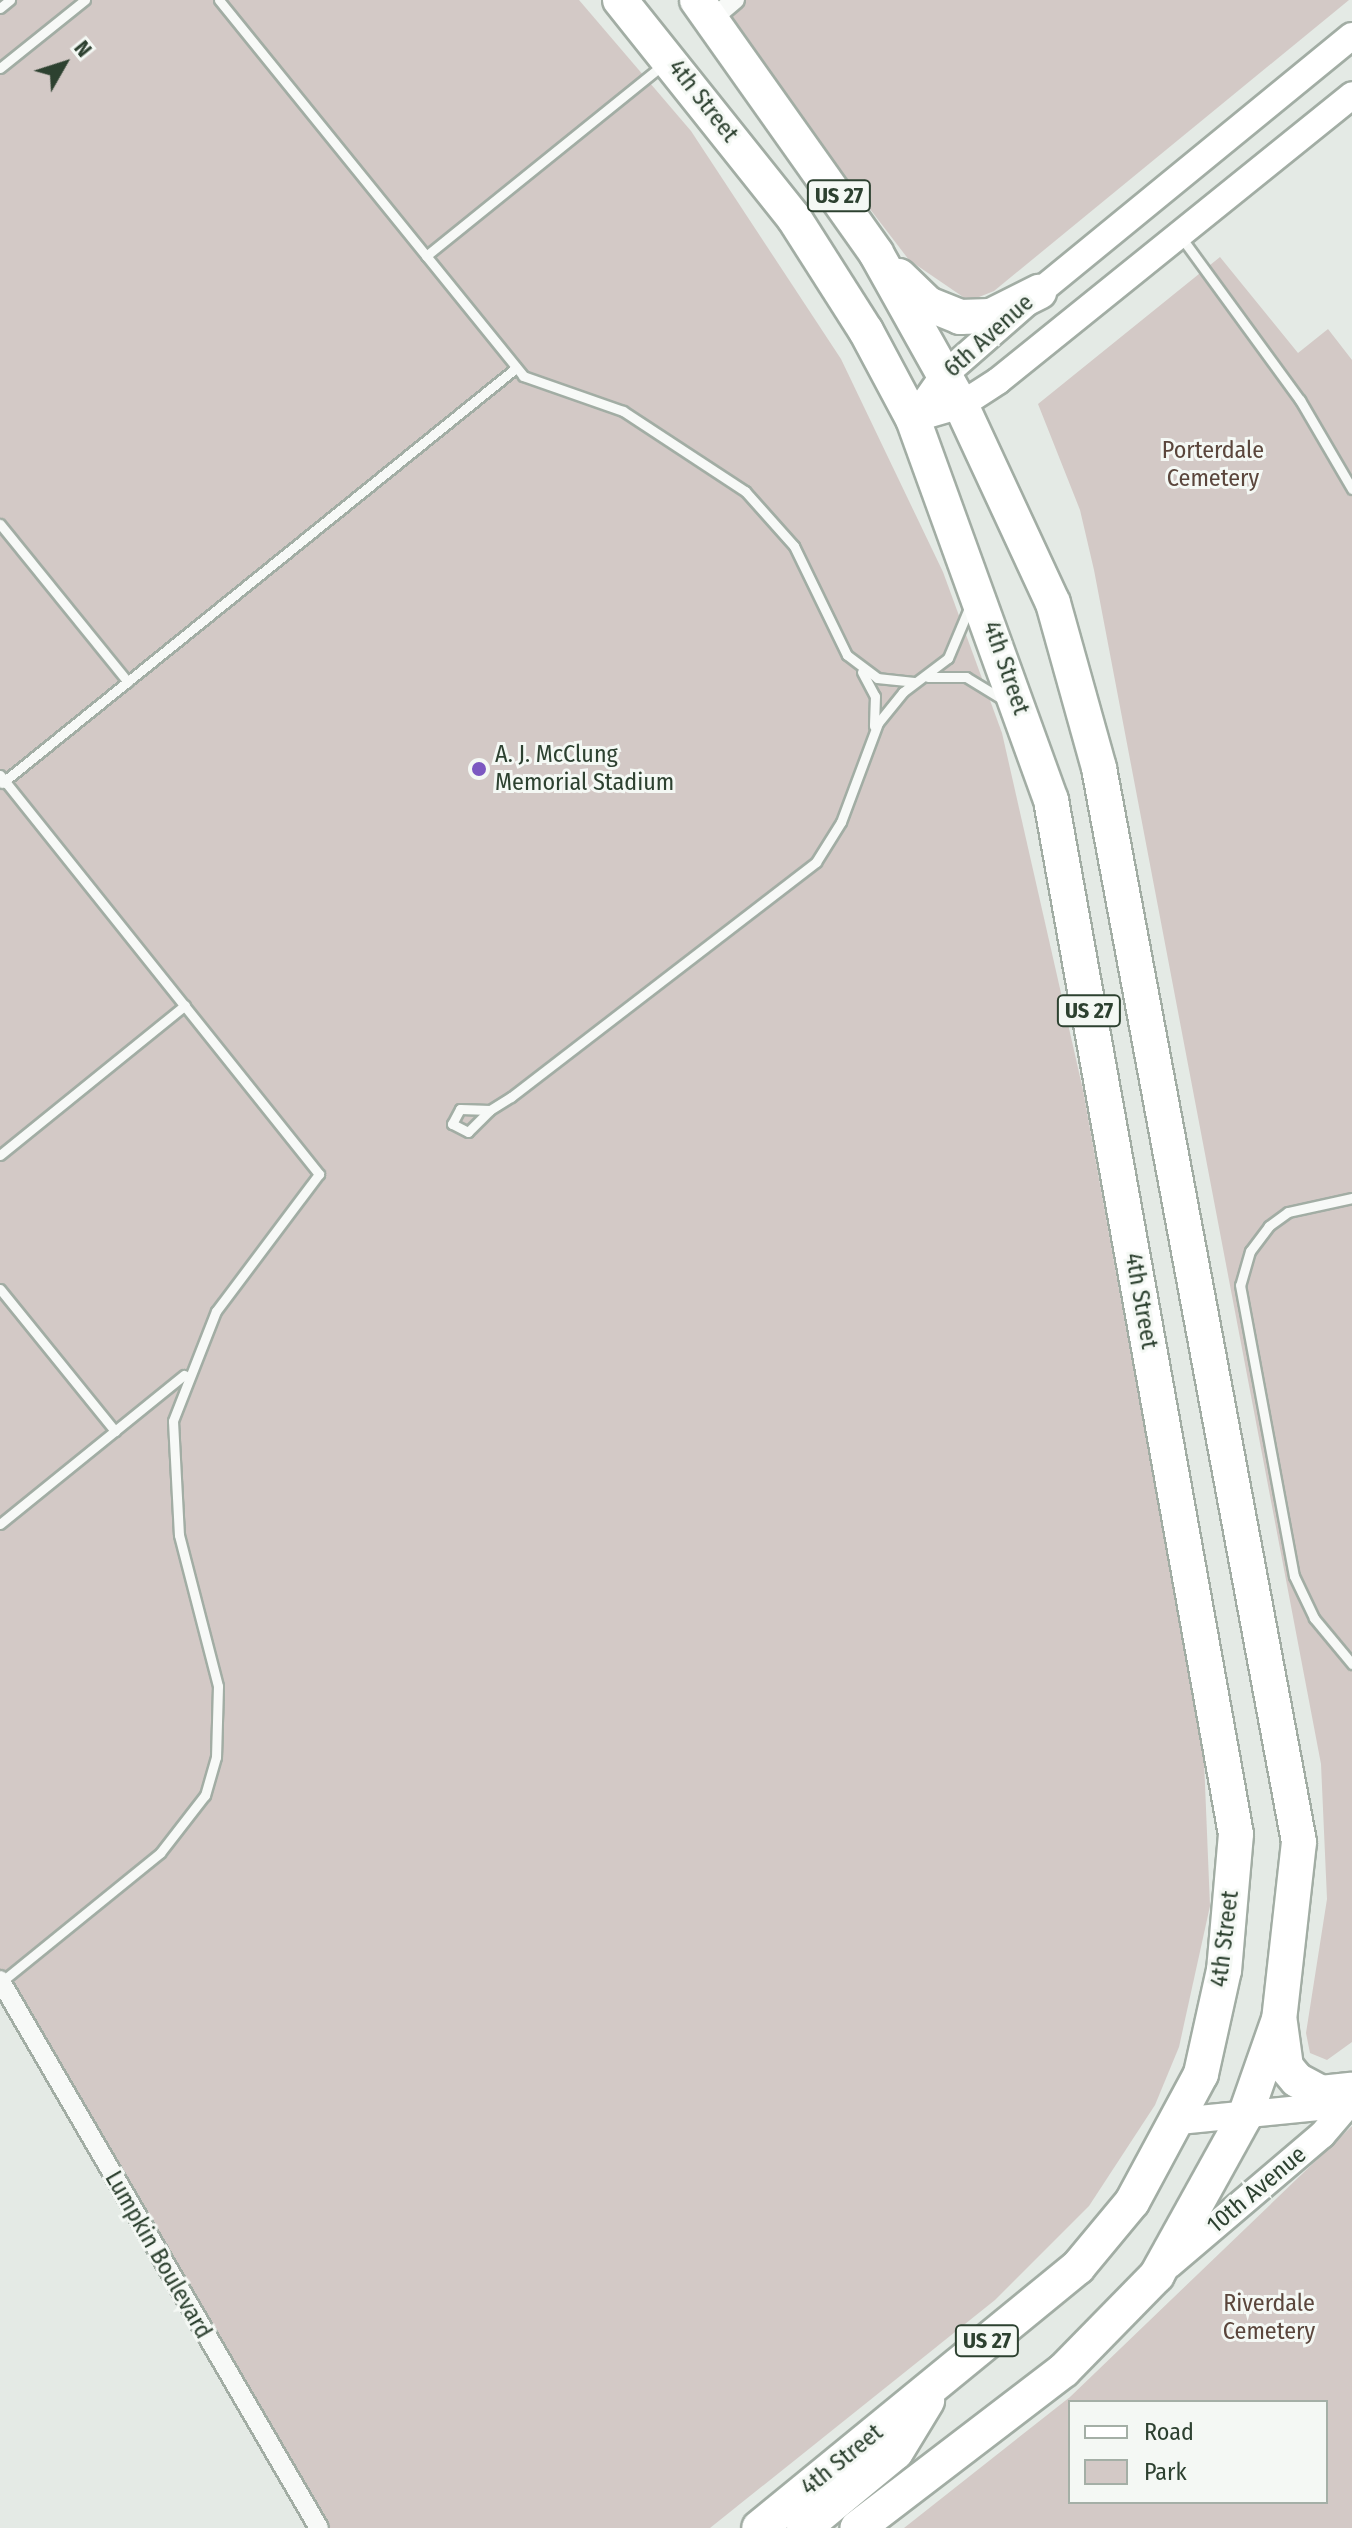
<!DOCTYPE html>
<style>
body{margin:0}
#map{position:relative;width:1352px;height:2528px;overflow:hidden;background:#e4eae5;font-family:"Fira Sans Condensed",sans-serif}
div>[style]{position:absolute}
.green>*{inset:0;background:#d3c9c6}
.roads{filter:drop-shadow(2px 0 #a2ada4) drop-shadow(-2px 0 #a2ada4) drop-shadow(0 2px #a2ada4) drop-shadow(0 -2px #a2ada4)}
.lane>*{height:9px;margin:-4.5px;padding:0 4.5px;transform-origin:4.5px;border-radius:4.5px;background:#f7f9f7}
.street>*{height:18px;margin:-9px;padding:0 9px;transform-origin:9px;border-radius:9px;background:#f7f9f7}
.secondary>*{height:26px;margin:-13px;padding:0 13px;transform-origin:13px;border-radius:13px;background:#fff}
.highway>*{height:34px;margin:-17px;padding:0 17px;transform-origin:17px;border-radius:17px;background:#fff}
.dots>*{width:22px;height:22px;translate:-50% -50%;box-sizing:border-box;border:4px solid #f4f8f4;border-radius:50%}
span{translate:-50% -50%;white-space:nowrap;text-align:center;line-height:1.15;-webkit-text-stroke:6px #f4f8f4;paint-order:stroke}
.shield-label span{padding:2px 6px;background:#f4f8f4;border:2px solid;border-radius:6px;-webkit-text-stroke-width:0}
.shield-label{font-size:22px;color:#2d4130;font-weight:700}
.street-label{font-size:24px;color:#2d4130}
.park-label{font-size:24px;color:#5b463c}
.poi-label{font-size:24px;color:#2d4130}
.left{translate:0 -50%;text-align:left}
.legend{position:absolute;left:1068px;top:2400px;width:260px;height:104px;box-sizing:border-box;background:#f4f8f4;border:2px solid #a4afa6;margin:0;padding:10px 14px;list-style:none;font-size:24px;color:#2d4130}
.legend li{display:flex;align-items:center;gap:16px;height:40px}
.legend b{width:40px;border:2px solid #a4afa6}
.north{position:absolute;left:24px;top:24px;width:80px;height:80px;-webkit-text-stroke:6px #f4f8f4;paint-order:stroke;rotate:51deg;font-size:22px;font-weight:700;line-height:32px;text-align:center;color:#2d4130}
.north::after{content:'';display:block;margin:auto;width:28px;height:36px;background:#2d4130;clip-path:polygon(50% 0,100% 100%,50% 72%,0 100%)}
</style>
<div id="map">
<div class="green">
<i style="clip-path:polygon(0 0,579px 0,691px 131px,841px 359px,943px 572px,1002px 733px,1083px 1090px,1204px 1760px,1210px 1906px,1179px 2047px,1155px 2105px,1089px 2206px,995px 2300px,710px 2528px,319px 2528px,0 1980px)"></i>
<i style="clip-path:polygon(710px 0,1349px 0,994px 291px,969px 301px,909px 260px)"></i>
<i style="clip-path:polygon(1220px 257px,1298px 353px,1328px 329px,1352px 360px,1352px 2042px,1327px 2060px,1310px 2053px,1306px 2033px,1327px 1899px,1321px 1764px,1094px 570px,1080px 510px,1038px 404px)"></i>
<i style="clip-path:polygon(evenodd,1352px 2126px,1352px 2528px,904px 2528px,1070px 2397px,1352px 2126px,1070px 2402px,1326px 2402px,1326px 2502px,1070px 2502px,1070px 2402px)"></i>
</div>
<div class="roads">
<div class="lane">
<i style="left:219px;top:0;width:484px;rotate:51deg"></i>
<i style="left:523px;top:376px;width:106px;rotate:19.3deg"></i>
<i style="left:623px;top:411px;width:146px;rotate:33.3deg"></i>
<i style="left:745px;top:491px;width:74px;rotate:48.3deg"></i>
<i style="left:794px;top:546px;width:121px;rotate:64.1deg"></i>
<i style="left:847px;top:655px;width:38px;rotate:37deg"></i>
<i style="left:877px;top:678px;width:37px;rotate:6deg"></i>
<i style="left:0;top:8px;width:13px;rotate:-39deg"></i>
<i style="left:0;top:68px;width:109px;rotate:-38.7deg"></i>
<i style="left:1181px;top:237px;width:202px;rotate:53.9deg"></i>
<i style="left:1300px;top:400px;width:103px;rotate:59.7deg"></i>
<i style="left:426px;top:256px;width:304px;rotate:-38.9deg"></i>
<i style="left:0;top:524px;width:203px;rotate:51deg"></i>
<i style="left:862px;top:672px;width:27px;rotate:62deg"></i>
<i style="left:875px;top:696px;width:30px;rotate:92deg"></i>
<i style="left:928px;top:677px;width:38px"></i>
<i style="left:966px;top:677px;width:42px;rotate:31.4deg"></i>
<i style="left:0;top:775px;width:511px;rotate:51.36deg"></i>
<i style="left:319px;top:1174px;width:171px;rotate:126.9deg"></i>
<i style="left:216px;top:1311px;width:118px;rotate:111.4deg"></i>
<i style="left:173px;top:1421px;width:114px;rotate:87deg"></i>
<i style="left:179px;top:1535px;width:156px;rotate:75.5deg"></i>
<i style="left:218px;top:1686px;width:71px;rotate:91.6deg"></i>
<i style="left:216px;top:1757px;width:40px;rotate:106deg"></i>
<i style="left:205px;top:1795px;width:73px;rotate:127.8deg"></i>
<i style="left:160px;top:1853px;width:205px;rotate:140.9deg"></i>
<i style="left:2px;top:783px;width:661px;rotate:-38.92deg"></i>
<i style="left:490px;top:1110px;width:31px;rotate:135deg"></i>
<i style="left:468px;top:1132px;width:18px;rotate:-153deg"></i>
<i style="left:452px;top:1124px;width:17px;rotate:-62deg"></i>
<i style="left:460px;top:1109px;width:30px;rotate:2deg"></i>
<i style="left:490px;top:1110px;width:25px;rotate:-32deg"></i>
<i style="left:511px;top:1097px;width:385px;rotate:-37.6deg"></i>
<i style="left:816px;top:862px;width:47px;rotate:-58deg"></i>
<i style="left:841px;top:822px;width:106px;rotate:-69.5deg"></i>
<i style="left:878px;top:723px;width:40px;rotate:-51deg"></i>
<i style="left:903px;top:692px;width:56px;rotate:-37.1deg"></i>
<i style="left:948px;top:658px;width:54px;rotate:-67.2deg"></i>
<i style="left:0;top:1155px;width:238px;rotate:-39deg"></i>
<i style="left:1352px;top:1198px;width:66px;rotate:167.7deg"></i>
<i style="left:1288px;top:1212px;width:24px;rotate:144deg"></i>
<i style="left:1269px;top:1226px;width:31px;rotate:127deg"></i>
<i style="left:1250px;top:1251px;width:35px;rotate:106deg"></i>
<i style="left:1240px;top:1285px;width:296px;rotate:79.5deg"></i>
<i style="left:1294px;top:1576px;width:47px;rotate:64.5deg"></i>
<i style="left:1314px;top:1618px;width:60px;rotate:50.4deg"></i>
<i style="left:0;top:1289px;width:183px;rotate:51deg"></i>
<i style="left:0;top:1524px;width:237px;rotate:-39deg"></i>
</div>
<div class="street">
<i style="left:712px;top:19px;width:30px;rotate:-40deg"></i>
<i style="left:0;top:1980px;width:634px;rotate:59.8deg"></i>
</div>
<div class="secondary">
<i style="left:913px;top:419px;width:52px;rotate:-55.1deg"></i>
<i style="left:943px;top:376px;width:128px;rotate:-41.2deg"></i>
<i style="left:1039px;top:292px;width:404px;rotate:-39.3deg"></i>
<i style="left:913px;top:419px;width:50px;rotate:-16.3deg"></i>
<i style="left:961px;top:405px;width:44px;rotate:-33deg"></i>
<i style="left:998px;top:381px;width:455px;rotate:-38.9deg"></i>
<i style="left:1179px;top:2121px;width:150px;rotate:-5.7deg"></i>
<i style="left:1328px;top:2106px;width:19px;rotate:-28deg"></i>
<i style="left:1169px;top:2265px;width:201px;rotate:-40.4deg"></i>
<i style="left:1322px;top:2135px;width:46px;rotate:-49.4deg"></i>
</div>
<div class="highway">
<i style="left:620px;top:0;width:279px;rotate:51.4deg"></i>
<i style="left:794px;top:218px;width:134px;rotate:57.5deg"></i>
<i style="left:866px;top:331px;width:100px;rotate:61.9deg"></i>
<i style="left:913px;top:419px;width:405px;rotate:70.1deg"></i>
<i style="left:1051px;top:800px;width:1050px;rotate:79.86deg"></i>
<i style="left:1236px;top:1834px;width:137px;rotate:95deg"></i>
<i style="left:1224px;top:1970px;width:107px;rotate:102.5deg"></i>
<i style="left:1201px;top:2074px;width:145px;rotate:118.3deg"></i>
<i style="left:1132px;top:2202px;width:85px;rotate:129.7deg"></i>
<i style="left:1078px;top:2267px;width:412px;rotate:140.7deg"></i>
<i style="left:697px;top:0;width:310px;rotate:54.7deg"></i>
<i style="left:876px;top:253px;width:174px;rotate:60.8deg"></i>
<i style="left:961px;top:405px;width:218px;rotate:65.1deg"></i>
<i style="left:1053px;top:603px;width:171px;rotate:74.4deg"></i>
<i style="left:1099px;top:768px;width:1092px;rotate:79.45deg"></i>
<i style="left:1299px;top:1842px;width:178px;rotate:96.4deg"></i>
<i style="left:1279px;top:2019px;width:103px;rotate:109.3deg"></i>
<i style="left:1245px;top:2116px;width:182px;rotate:119deg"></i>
<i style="left:1157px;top:2275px;width:133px;rotate:134.4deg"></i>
<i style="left:1064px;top:2370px;width:260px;rotate:142.6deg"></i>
<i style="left:899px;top:276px;width:40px;rotate:44deg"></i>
<i style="left:928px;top:304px;width:35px;rotate:22deg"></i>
<i style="left:960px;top:317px;width:31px;rotate:-2deg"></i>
<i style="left:991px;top:316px;width:54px;rotate:-26.6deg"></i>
<i style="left:1280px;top:2023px;width:44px;rotate:82.2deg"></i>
<i style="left:1286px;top:2067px;width:17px;rotate:50deg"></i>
<i style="left:1297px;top:2080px;width:27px;rotate:28deg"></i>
<i style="left:1321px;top:2093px;width:31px;rotate:-6deg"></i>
<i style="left:804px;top:2528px;width:119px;rotate:-39.6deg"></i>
<i style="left:896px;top:2452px;width:60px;rotate:-58.7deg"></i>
</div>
</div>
<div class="dots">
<i style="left:479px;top:769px;background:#7c58c1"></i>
</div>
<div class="shield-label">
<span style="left:839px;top:196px">US 27</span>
<span style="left:1089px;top:1011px">US 27</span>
<span style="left:987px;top:2341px">US 27</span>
</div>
<div class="street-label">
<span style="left:703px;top:101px;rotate:52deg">4th Street</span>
<span style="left:989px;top:336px;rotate:-42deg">6th Avenue</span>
<span style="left:1006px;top:668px;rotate:71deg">4th Street</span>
<span style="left:1141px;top:1301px;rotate:80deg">4th Street</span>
<span style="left:1225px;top:1939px;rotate:-83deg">4th Street</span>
<span style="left:1257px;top:2190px;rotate:-40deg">10th Avenue</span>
<span style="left:158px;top:2255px;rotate:60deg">Lumpkin Boulevard</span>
<span style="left:842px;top:2460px;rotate:-39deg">4th Street</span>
</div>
<div class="park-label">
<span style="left:1213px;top:465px">Porterdale<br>Cemetery</span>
<span style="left:1269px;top:2318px">Riverdale<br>Cemetery</span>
</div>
<div class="poi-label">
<span class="left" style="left:495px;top:769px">A. J. McClung<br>Memorial Stadium</span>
</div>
<ul class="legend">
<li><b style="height:10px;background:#fff"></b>Road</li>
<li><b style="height:22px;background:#d3c9c6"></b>Park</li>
</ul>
<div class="north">N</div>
</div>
